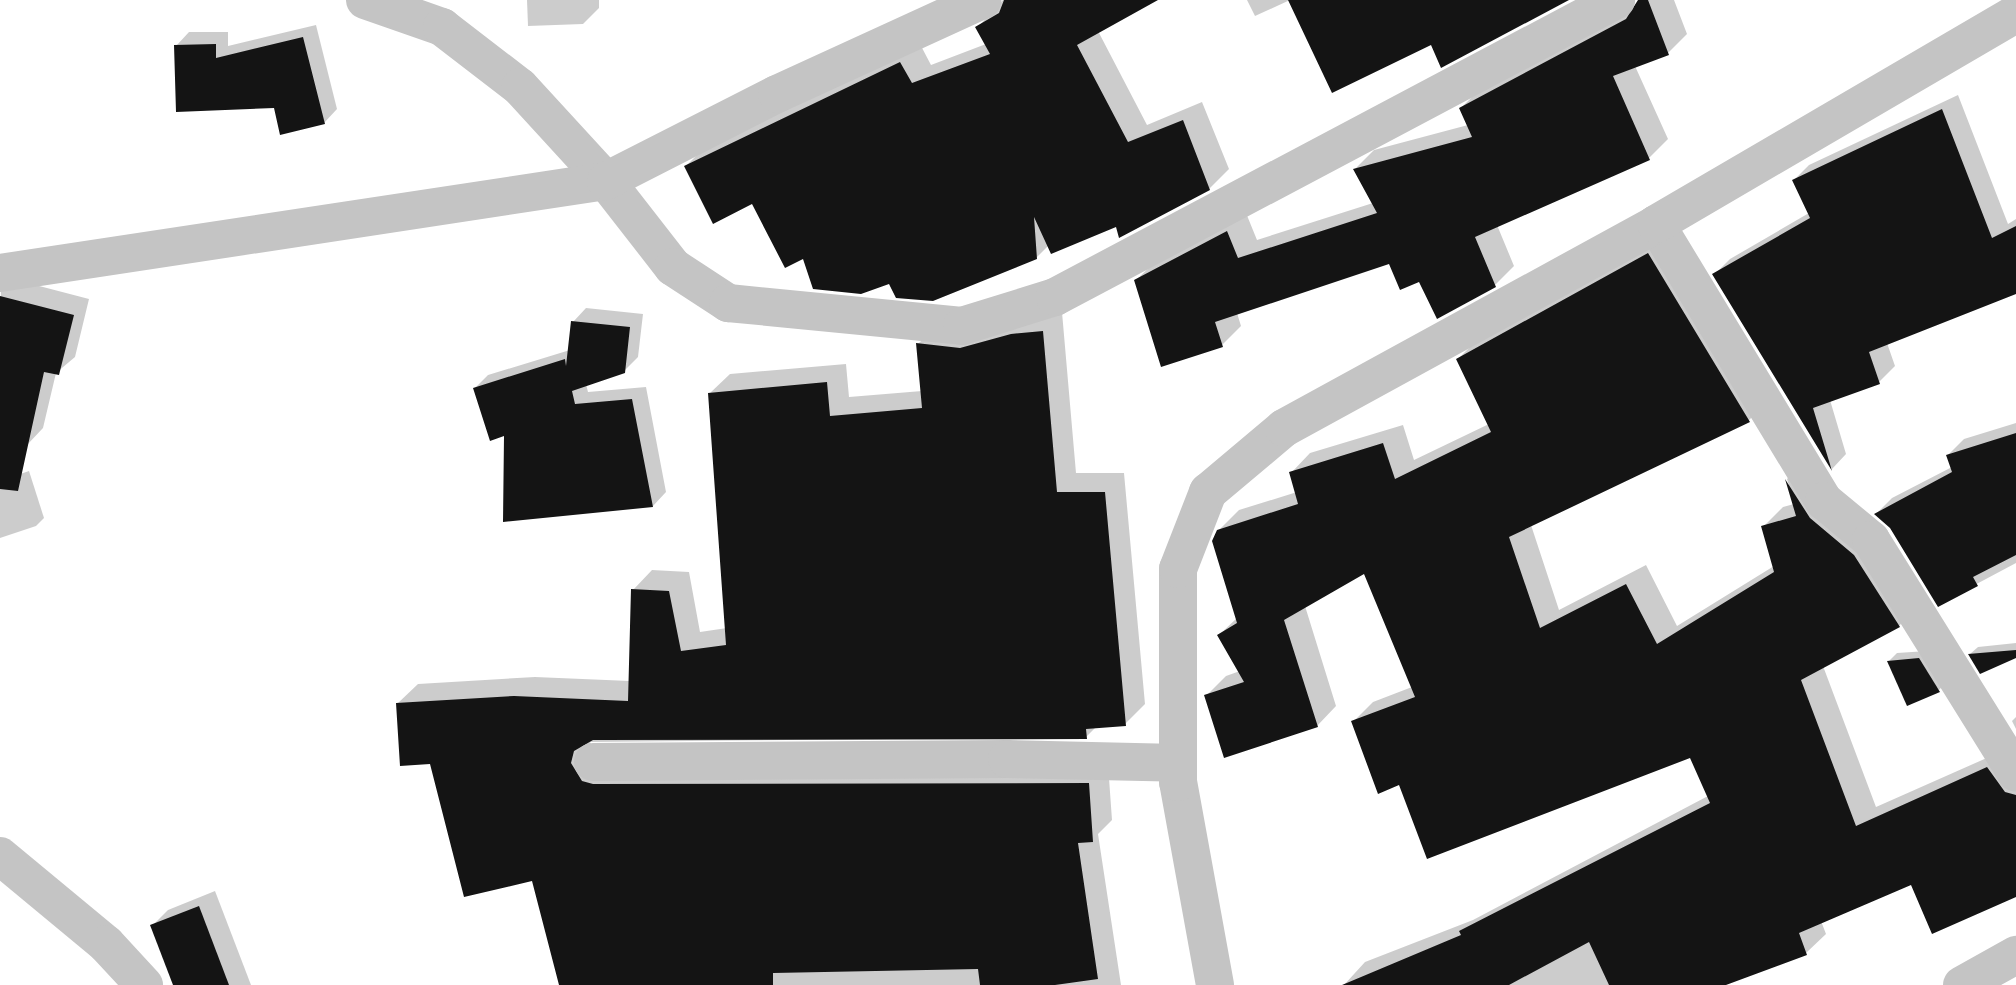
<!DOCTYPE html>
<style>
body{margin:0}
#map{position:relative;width:2016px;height:985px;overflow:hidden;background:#fff;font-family:"DM Sans",sans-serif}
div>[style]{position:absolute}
.shadow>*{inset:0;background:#0003}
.building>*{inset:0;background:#141414}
.minor>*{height:38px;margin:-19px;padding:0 19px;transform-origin:19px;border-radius:19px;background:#c4c4c4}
span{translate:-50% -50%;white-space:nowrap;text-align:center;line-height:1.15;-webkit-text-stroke:7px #fff;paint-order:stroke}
</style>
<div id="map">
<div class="shadow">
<i style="clip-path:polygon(527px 0,599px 0,599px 8px,583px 24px,528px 26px)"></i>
<i style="clip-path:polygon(1003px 0,1154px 0,1098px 31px,1147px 125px,1202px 102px,1229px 169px,1209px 189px,1117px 225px,1049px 245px,1036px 258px,890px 282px,804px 257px,753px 201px,686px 166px,705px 147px,920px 44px,931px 65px,986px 44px,977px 28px)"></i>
<i style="clip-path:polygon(1247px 0,1290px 0,1255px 16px)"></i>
<i style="clip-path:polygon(1639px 0,1674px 0,1687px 34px,1668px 53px,1635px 66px,1668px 139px,1649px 158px,1497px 225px,1514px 266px,1495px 285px,1420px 280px,1390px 262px,1237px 313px,1241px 326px,1222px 345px,1136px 280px,1156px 261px,1246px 213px,1257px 240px,1373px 203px,1355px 169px,1374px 150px,1468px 125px,1461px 108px,1480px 89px,1637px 6px)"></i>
<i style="clip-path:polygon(316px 25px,337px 109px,324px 123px,275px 106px,176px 46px,189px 32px,228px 32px,228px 46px)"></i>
<i style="clip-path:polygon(1958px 95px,2008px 224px,2016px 219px,2016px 292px,1887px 343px,1895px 366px,1879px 382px,1830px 400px,1846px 454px,1832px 469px,1714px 275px,1730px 259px,1809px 213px,1794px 180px,1809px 165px)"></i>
<i style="clip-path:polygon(1668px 235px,1769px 401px,1749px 420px,1531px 525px,1559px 610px,1646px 565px,1677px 626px,1774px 566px,1763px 527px,1783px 507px,1794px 504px,1787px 479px,1805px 461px,1918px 606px,1899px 626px,1823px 666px,1876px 807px,2007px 749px,2016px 761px,2016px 813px,1912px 883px,1821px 921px,1826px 934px,1806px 953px,1721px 985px,1344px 985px,1365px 962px,1473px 920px,1708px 796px,1691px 756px,1400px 783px,1353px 722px,1373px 702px,1412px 687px,1364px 571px,1305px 606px,1336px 706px,1317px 726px,1206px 696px,1226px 676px,1240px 671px,1219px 635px,1237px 618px,1218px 531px,1239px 510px,1297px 492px,1291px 473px,1310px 453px,1403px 425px,1414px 460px,1489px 424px,1458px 359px,1478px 339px)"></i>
<i style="clip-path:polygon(1px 276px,89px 299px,75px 357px,56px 373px,43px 428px,27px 445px,0 438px)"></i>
<i style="clip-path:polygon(586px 308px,643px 314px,638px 357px,624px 371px,586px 384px,588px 392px,646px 387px,666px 492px,653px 506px,506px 434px,475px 388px,488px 375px,570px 350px,573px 322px)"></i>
<i style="clip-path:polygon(1062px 312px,1076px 473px,1124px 473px,1145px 704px,1125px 724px,1097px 726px,1086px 737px,590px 742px,601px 761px,1108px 764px,1112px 820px,1098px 834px,1121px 985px,560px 985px,533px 878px,432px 762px,398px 703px,418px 684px,535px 677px,630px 681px,633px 590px,652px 570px,689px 572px,700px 632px,727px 628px,710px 393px,730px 374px,846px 364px,849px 397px,922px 391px,918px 344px,937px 325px)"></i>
<i style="clip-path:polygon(2016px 423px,2016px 563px,1939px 604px,1891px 527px,1876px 514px,1892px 498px,1952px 467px,1948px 455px,1964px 439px)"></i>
<i style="clip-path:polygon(29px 471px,44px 518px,36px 526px,0 538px,0 481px)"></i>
<i style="clip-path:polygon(2016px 643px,2016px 656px,1970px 654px,1978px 647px)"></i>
<i style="clip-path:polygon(1927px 651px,1946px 682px,1939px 690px,1889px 661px,1897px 653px)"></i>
<i style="clip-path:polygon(2016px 717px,2016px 729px,2012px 721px)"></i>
<i style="clip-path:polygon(215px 891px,251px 985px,175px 985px,152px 926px,168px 910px)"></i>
</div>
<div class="building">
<i style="clip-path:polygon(1004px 0,1158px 0,1077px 45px,1128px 142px,1183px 120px,1210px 190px,1119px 238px,1116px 227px,1051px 254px,1034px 217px,1037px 259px,933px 301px,896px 298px,889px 284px,861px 294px,813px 289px,803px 259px,785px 268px,752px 204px,713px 224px,684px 166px,900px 62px,912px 83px,990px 54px,975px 27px,999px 13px)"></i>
<i style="clip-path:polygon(1288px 0,1569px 0,1441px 68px,1431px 45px,1332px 93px)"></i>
<i style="clip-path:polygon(1638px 0,1648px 0,1669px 55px,1613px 76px,1650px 160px,1475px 237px,1496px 287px,1437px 319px,1419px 282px,1400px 290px,1389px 264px,1215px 322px,1223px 347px,1161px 367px,1134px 280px,1227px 231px,1238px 258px,1377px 213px,1353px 169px,1472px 137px,1459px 108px,1626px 19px)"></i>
<i style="clip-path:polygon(303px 37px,325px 124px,280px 135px,274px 108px,176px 112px,174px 45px,216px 44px,216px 58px)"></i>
<i style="clip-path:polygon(1942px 109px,1992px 238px,2016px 226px,2016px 294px,1869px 352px,1880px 384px,1813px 408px,1832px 471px,1712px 274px,1810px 218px,1792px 180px)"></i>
<i style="clip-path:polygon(1648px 253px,1750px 422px,1509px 537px,1540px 628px,1626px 584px,1657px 644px,1774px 572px,1761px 526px,1796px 516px,1785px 479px,1810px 518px,1854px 555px,1900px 627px,1801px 680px,1856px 826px,1987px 767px,2005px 792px,2016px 795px,2016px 897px,1932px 934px,1911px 885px,1799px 933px,1807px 955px,1726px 985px,1609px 985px,1589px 942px,1509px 985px,1342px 985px,1461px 935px,1459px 931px,1710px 803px,1690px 758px,1427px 859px,1399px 785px,1378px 794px,1351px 721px,1415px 697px,1364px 574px,1284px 620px,1318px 727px,1224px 758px,1204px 695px,1244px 682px,1217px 635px,1237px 623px,1212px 541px,1217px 530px,1298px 504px,1289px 472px,1383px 443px,1395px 479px,1491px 432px,1456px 359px)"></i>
<i style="clip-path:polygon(0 296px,74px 315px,59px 375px,44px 372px,18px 491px,0 489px)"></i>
<i style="clip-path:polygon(571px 321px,630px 327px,625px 373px,572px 391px,575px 404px,632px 399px,653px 507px,503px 522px,504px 436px,490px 441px,473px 388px,565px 359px,566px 366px)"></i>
<i style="clip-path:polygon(1043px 331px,1057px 492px,1105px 492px,1126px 726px,1086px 729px,1087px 739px,593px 740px,574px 751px,571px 763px,582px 781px,593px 784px,1089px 783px,1093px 842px,1078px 843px,1098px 979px,1055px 985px,980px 985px,978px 969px,773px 973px,773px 985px,559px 985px,532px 881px,464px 897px,430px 764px,400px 766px,396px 703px,514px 696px,628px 701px,631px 589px,669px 591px,681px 651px,726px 645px,708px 393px,827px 382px,830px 416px,922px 408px,916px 343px,960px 348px,1011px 334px)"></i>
<i style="clip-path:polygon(2016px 433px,2016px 555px,1973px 577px,1978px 586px,1938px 607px,1890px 528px,1874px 514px,1952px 472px,1946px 455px)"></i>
<i style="clip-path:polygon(2016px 650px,2016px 658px,1980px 674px,1968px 654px)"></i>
<i style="clip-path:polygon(1919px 658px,1940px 692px,1907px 706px,1887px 661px)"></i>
<i style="clip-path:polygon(199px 906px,229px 985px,173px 985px,150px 925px)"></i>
</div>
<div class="minor">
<i style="left:365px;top:0;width:82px;rotate:19.3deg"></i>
<i style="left:442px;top:27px;width:98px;rotate:37.6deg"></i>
<i style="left:520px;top:87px;width:127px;rotate:47.5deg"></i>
<i style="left:606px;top:181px;width:109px;rotate:52.1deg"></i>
<i style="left:673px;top:267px;width:66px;rotate:33.2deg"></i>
<i style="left:728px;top:303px;width:235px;rotate:5.6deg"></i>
<i style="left:962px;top:326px;width:97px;rotate:-17.3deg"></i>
<i style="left:1055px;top:297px;width:635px;rotate:-27.9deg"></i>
<i style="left:1656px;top:224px;width:324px;rotate:58.8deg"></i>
<i style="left:1824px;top:501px;width:61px;rotate:39.7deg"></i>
<i style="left:1871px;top:540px;width:274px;rotate:58.1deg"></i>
<i style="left:0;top:273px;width:613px;rotate:-8.63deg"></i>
<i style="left:606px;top:181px;width:192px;rotate:-27deg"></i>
<i style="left:777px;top:94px;width:226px;rotate:-24.6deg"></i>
<i style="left:593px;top:762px;width:414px;rotate:-0.4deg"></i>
<i style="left:1007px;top:759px;width:171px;rotate:1.3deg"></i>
<i style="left:0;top:856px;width:138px;rotate:39.7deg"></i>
<i style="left:106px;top:944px;width:56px;rotate:47.2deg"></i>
<i style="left:1215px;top:985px;width:206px;rotate:-100.3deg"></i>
<i style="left:1178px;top:782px;width:213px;rotate:-90deg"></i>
<i style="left:1178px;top:569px;width:83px;rotate:-68.7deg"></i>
<i style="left:1208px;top:492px;width:99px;rotate:-40.1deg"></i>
<i style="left:1284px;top:428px;width:424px;rotate:-28.7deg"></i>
<i style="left:1656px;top:224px;width:417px;rotate:-30.3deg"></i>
<i style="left:1962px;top:985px;width:62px;rotate:-29.1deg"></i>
</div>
</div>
